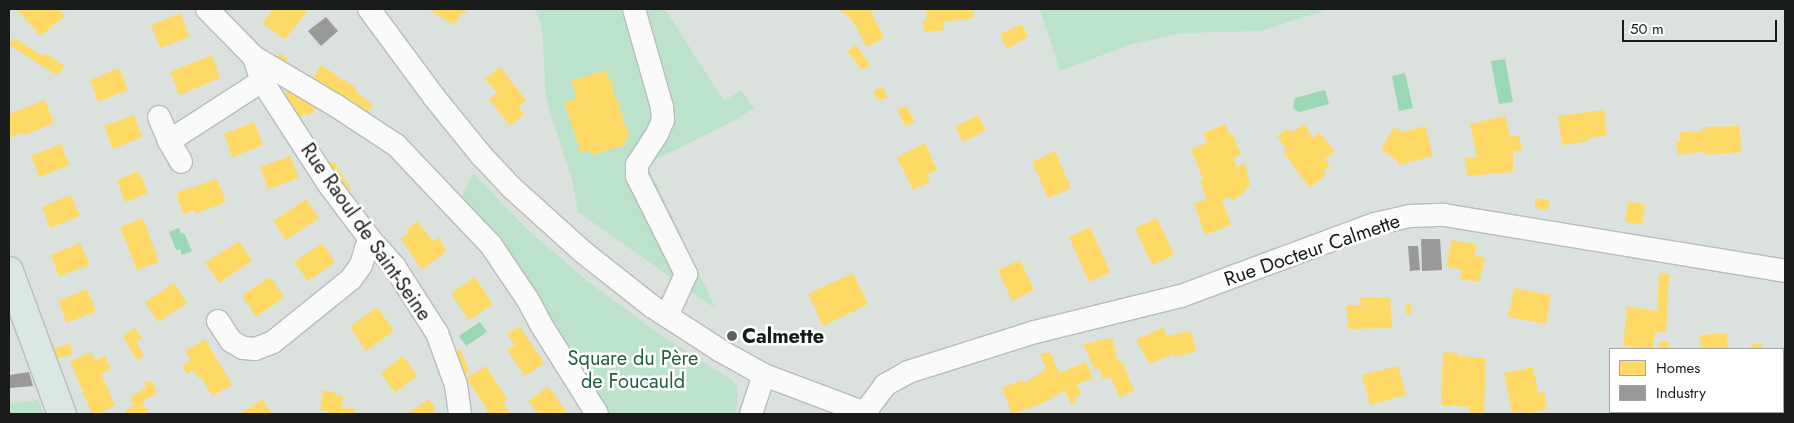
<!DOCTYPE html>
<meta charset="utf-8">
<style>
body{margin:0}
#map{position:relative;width:1794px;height:423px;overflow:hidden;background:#dbe1dd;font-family:Jost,sans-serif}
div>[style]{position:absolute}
.green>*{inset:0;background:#bce2cb}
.water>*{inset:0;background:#9ad7b5}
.homes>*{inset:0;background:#ffd966}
.industry>*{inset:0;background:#999}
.roads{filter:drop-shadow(1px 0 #b8bdba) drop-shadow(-1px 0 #b8bdba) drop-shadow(0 1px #b8bdba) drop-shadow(0 -1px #b8bdba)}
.minor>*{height:22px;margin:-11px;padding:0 11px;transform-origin:11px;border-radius:11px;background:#fafafa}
.major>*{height:28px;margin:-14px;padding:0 14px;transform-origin:14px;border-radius:14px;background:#dae8e1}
.dots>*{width:14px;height:14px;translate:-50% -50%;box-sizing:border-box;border:2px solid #fff;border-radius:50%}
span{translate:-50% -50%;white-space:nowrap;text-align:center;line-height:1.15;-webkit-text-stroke:5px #fff;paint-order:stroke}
.street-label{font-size:20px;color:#181b19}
.poi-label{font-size:20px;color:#181b19;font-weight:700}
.left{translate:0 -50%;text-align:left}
.park-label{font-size:20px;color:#226041}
.frame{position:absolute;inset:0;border:10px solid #181b19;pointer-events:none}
.legend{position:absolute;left:1609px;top:348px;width:175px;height:65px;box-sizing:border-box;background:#fff;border:1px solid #a3a4a3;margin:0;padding:6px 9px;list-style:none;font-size:15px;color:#181b19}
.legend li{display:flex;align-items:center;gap:10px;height:25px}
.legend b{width:25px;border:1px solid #a3a4a3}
.scale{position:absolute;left:1622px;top:20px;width:155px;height:22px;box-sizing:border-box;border:2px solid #181b19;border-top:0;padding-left:6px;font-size:15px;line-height:18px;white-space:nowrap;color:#181b19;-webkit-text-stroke:4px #fff;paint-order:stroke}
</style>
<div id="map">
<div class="green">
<i style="clip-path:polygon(535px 9px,665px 9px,724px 101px,741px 90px,754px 108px,737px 119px,647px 164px,716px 309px,578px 212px,572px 180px,546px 98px,542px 28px)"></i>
<i style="clip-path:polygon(1040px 9px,1329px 9px,1261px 31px,1181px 33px,1129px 45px,1060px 71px)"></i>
<i style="clip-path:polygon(473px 173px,526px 228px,586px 280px,655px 331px,733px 381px,738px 387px,736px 414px,609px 414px,586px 382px,583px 373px,586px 371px,551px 322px,528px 279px,462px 197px)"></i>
<i style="clip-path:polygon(38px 400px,44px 414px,9px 414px,9px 404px)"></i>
</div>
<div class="water">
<i style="clip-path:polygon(1505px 59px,1513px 102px,1499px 104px,1491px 61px)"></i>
<i style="clip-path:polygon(1405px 73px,1413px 108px,1399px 111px,1392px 76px)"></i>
<i style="clip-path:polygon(1325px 90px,1329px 104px,1299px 112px,1293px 108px,1295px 98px)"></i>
<i style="clip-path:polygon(179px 228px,181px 234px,184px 233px,192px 251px,182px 255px,180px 249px,176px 250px,169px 232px)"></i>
<i style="clip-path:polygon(480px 322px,487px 332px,466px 346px,459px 336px)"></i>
</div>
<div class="homes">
<i style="clip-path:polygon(17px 9px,59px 9px,65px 16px,40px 36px)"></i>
<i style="clip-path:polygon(273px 9px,309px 9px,285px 39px,262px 23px)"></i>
<i style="clip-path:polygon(428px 9px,468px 9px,464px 14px,462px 12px,454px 25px)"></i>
<i style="clip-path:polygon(838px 9px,877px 9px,871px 12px,884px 38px,867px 47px,852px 20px)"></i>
<i style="clip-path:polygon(926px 9px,973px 9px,974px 18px,944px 22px,944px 30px,924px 32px,923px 20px,927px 19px)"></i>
<i style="clip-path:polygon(181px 13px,189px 37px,160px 48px,151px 25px)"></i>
<i style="clip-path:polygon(1022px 24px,1028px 37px,1007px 49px,1000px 34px)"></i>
<i style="clip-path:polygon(14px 38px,43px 56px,45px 53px,65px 66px,57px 75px,9px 45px)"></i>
<i style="clip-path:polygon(856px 45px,870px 65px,862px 70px,847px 51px)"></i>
<i style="clip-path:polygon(280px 53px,288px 59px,285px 67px,276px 62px)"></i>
<i style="clip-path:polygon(212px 55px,220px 78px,179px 95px,170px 72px)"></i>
<i style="clip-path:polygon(321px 65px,356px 88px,355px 91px,373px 105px,366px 114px,312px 80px)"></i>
<i style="clip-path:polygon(500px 67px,526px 100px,518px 107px,524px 114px,510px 126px,489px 99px,497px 93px,485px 79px)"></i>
<i style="clip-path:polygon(119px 68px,128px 90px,98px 102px,90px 80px)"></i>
<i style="clip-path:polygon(606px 70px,610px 82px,613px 81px,614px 85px,612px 86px,617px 102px,619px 101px,621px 105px,618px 106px,622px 116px,623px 115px,624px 119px,622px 120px,627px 128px,629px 139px,624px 141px,625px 145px,592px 155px,590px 150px,581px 153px,564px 102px,577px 98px,571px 81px)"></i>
<i style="clip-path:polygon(882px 86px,888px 97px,879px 101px,873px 92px)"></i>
<i style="clip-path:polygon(291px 88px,321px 105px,308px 116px,305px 113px,297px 121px,282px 96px)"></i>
<i style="clip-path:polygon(45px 100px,54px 123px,24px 135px,23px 132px,9px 138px,9px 114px)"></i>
<i style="clip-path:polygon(906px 106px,915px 122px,905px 126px,897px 109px)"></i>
<i style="clip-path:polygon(1604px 110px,1607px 135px,1588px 138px,1589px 141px,1562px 145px,1558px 116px)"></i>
<i style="clip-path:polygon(134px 115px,142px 137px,113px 149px,104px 126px)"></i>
<i style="clip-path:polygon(978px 115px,986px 130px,963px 142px,955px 127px)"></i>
<i style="clip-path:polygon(1505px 116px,1510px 137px,1519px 135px,1522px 150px,1510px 152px,1513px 153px,1513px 172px,1467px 176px,1465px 158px,1477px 157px,1470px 124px)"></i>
<i style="clip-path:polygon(254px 122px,263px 145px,232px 157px,224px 134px)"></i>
<i style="clip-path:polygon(1225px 124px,1229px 135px,1232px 133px,1241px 155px,1233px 158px,1237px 167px,1245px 163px,1250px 186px,1245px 188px,1246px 191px,1233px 201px,1231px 197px,1222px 200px,1231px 225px,1205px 235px,1194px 204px,1206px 199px,1200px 181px,1203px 179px,1191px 149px,1207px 143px,1203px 133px)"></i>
<i style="clip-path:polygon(1304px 124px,1313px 138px,1320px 133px,1335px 152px,1325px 159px,1330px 166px,1323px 171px,1326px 175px,1310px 188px,1283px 152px,1287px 150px,1277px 136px,1285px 130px,1294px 131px)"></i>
<i style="clip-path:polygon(1425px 126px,1433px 156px,1398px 165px,1397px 160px,1381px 150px,1394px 127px,1402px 132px)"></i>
<i style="clip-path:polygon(1740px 126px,1741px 152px,1705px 155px,1705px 151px,1678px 155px,1676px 142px,1680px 142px,1679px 132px,1703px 131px,1702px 127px)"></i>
<i style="clip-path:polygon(925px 143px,937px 170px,927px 175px,930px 182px,913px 190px,897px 157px)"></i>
<i style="clip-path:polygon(61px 144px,69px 165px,39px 177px,31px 156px)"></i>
<i style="clip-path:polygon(1055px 151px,1071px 188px,1048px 198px,1032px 162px)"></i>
<i style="clip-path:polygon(290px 156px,299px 178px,268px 189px,260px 167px)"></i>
<i style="clip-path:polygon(333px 161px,351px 189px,342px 195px,324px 166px)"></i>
<i style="clip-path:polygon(139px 171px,148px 193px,125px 202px,117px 180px)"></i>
<i style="clip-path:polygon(217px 179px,226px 202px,195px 214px,194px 210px,184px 214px,178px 201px,178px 192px)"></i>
<i style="clip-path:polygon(71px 195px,80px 216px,50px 228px,42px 207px)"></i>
<i style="clip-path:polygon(1535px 198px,1549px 200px,1548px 210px,1535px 208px)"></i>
<i style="clip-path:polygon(306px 199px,319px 218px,286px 240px,273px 221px)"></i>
<i style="clip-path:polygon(1628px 202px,1645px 204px,1642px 224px,1625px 222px)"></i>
<i style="clip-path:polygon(143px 218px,159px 262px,137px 270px,120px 227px)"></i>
<i style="clip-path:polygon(1157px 218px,1174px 255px,1152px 265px,1135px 228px)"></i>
<i style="clip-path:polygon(417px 221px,433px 241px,439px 237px,446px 251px,422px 270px,401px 239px,409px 233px,406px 230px)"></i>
<i style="clip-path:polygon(1090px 227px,1110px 272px,1089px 282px,1069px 237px)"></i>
<i style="clip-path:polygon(1451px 240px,1477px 244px,1474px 255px,1485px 258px,1479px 282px,1460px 279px,1462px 270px,1446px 266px)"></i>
<i style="clip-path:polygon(239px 241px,252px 261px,219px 283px,205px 263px)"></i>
<i style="clip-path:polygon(80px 243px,90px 265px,59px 276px,51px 255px)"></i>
<i style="clip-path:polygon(322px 243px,335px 262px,308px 281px,294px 262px)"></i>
<i style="clip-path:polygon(1020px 260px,1034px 290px,1012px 301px,998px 270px)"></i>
<i style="clip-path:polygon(853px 273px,868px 304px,823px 326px,808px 294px)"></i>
<i style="clip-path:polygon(1659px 273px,1669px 274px,1666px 333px,1655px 331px,1653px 349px,1623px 346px,1627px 306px,1657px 311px)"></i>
<i style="clip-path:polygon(270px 277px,284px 297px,256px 317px,242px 295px)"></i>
<i style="clip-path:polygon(475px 277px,493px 304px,469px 320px,451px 293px)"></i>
<i style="clip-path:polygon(174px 283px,187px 303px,158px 322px,145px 302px)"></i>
<i style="clip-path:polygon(1514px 288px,1551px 295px,1546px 324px,1508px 317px)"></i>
<i style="clip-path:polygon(87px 289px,96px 311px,67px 323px,58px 301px)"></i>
<i style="clip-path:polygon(1390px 297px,1392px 328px,1348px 329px,1346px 305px,1361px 305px,1360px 298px)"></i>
<i style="clip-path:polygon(1411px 304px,1411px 314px,1406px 314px,1406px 305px)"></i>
<i style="clip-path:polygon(377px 307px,394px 331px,366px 351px,350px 327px)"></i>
<i style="clip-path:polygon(519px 326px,544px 363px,525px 376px,507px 350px,515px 345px,507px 334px)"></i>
<i style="clip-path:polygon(135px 328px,142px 338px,136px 341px,144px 356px,137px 360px,123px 336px)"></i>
<i style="clip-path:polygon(1163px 328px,1167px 336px,1191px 331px,1196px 351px,1174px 357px,1173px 354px,1149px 364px,1136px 339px)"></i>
<i style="clip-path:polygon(1727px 333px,1728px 349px,1701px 349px,1700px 335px)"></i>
<i style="clip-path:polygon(1112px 338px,1117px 359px,1124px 365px,1134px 391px,1119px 397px,1111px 377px,1103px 379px,1099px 368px,1095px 370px,1083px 344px)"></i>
<i style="clip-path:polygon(205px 339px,232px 385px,212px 396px,201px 377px,198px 378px,193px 370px,187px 374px,182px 366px,191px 360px,185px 351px)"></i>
<i style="clip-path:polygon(1659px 341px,1669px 342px,1668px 349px,1658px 347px)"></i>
<i style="clip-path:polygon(69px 343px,73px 353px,58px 359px,54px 349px)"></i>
<i style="clip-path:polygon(1762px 343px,1762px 349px,1751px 349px,1750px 345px)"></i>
<i style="clip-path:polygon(1783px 348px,1785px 348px,1785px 377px,1783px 377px)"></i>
<i style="clip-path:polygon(460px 349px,470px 372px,462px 375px,453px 352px)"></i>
<i style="clip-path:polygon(1050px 352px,1059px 373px,1086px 362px,1093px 378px,1077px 384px,1081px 395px,1074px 398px,1076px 403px,1071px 405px,1065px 390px,1043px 403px,1012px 414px,1002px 388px,1023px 380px,1025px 383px,1046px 369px,1040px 354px)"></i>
<i style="clip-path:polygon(1443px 352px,1458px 353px,1458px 356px,1486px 358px,1484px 414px,1470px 414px,1470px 407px,1441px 405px)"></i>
<i style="clip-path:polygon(89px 353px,92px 353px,95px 360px,105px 356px,111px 369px,101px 374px,115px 405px,99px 414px,92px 414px,70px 361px)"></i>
<i style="clip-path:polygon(403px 356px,417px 375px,395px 393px,381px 373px)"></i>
<i style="clip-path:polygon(486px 366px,507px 399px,503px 402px,510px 414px,484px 414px,488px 411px,466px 378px)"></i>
<i style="clip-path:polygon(1398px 366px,1406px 395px,1370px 405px,1362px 375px)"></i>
<i style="clip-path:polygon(1533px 367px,1538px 393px,1544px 392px,1547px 409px,1527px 414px,1526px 411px,1512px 413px,1504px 373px)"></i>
<i style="clip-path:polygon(151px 380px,157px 393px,142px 401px,149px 414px,127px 414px,125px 411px,134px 405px,130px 397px,146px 388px,144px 383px)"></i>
<i style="clip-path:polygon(548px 386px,566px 412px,563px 414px,538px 414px,528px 401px)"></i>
<i style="clip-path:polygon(323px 390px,335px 392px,335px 395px,343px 396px,342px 404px,346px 410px,351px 406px,357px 414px,329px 414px,327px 411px,320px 410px)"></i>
<i style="clip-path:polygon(262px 399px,272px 414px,240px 414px)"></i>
<i style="clip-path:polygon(429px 399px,435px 408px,434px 410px,436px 414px,407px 414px)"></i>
<i style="clip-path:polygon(1726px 412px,1771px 412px,1778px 413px,1725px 414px)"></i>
</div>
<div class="industry">
<i style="clip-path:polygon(326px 17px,338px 31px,321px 46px,308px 31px)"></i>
<i style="clip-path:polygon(1421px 239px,1440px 239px,1442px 270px,1422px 271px)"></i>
<i style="clip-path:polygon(1408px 246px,1418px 246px,1420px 270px,1410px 271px)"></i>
<i style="clip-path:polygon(29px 372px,33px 386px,10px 388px,9px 375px)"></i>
</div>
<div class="roads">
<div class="minor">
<i style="left:207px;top:9px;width:67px;rotate:45.6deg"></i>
<i style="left:254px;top:57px;width:94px;rotate:30.7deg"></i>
<i style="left:335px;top:105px;width:73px;rotate:33.3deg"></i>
<i style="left:396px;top:145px;width:138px;rotate:46.5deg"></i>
<i style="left:491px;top:245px;width:66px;rotate:56.1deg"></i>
<i style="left:528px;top:300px;width:26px;rotate:62deg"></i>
<i style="left:540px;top:323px;width:107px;rotate:57.9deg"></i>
<i style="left:369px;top:9px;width:109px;rotate:53.5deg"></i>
<i style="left:434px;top:97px;width:75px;rotate:51deg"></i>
<i style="left:481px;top:155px;width:44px;rotate:46.8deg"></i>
<i style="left:511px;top:187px;width:97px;rotate:42.1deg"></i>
<i style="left:583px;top:252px;width:89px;rotate:38.2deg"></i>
<i style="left:653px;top:307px;width:81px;rotate:32.9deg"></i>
<i style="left:721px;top:351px;width:49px;rotate:29.2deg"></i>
<i style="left:764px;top:375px;width:111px;rotate:20.6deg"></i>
<i style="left:634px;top:9px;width:102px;rotate:74.1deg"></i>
<i style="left:662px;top:107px;width:13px;rotate:86deg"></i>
<i style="left:663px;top:120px;width:15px;rotate:113deg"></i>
<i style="left:657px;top:134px;width:37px;rotate:123deg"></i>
<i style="left:637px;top:165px;width:11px;rotate:90deg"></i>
<i style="left:637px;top:176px;width:110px;rotate:63.4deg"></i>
<i style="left:686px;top:274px;width:46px;rotate:114.3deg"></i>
<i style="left:254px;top:57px;width:25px;rotate:72deg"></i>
<i style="left:262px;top:81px;width:125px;rotate:57.1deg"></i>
<i style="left:330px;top:186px;width:65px;rotate:53.1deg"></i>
<i style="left:369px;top:238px;width:38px;rotate:48deg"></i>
<i style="left:394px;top:266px;width:80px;rotate:57.3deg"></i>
<i style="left:437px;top:333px;width:55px;rotate:69.9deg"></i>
<i style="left:456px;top:385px;width:29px;rotate:82deg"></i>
<i style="left:159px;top:117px;width:26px;rotate:67deg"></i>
<i style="left:169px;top:141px;width:111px;rotate:-32.8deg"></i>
<i style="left:169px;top:141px;width:24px;rotate:60deg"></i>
<i style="left:218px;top:321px;width:24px;rotate:57deg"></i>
<i style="left:231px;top:341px;width:14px;rotate:30deg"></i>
<i style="left:243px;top:348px;width:12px;rotate:5deg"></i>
<i style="left:255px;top:349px;width:19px;rotate:-21deg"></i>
<i style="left:273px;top:342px;width:100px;rotate:-38.9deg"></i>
<i style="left:351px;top:279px;width:17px;rotate:-54deg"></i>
<i style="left:361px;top:265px;width:28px;rotate:-73deg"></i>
<i style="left:865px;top:412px;width:34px;rotate:-53deg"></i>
<i style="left:885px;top:385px;width:26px;rotate:-29deg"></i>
<i style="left:908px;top:372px;width:133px;rotate:-17.5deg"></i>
<i style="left:1035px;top:332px;width:150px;rotate:-13.9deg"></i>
<i style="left:1181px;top:296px;width:207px;rotate:-20.4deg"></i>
<i style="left:1375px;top:224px;width:36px;rotate:-13deg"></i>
<i style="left:1410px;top:216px;width:34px;rotate:-2deg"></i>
<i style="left:1444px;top:215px;width:346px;rotate:9.3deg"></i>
<i style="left:751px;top:414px;width:41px;rotate:-71.6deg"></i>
</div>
<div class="major">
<i style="left:9px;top:271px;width:153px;rotate:69.7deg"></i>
</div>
</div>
<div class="dots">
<i style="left:732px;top:336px;background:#5c605e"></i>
</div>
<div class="street-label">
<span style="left:366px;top:232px;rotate:55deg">Rue Raoul de Saint-Seine</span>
<span style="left:1312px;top:250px;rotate:-19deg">Rue Docteur Calmette</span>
</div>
<div class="poi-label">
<span class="left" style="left:742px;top:336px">Calmette</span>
</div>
<div class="park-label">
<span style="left:633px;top:370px">Square du Père<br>de Foucauld</span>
</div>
<div class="frame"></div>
<ul class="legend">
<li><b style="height:14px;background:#ffd966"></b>Homes</li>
<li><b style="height:14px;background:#999"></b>Industry</li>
</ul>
<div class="scale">50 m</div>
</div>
